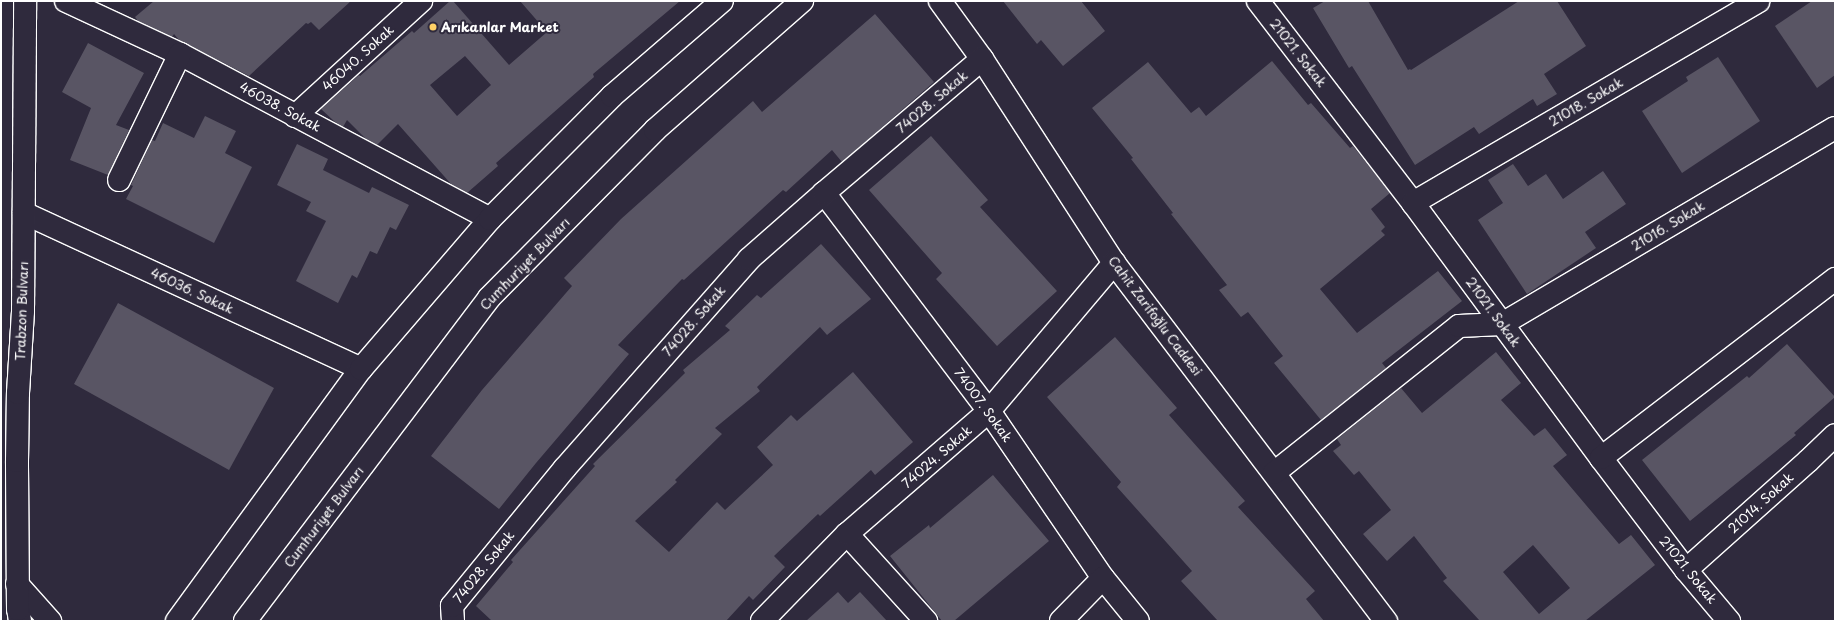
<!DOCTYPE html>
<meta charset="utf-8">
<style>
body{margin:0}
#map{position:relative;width:1836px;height:622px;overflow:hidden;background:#2f2a3d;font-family:"Playpen Sans",sans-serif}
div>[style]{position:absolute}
.building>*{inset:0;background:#595564}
.roads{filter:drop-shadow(1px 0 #fff) drop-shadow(-1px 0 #fff) drop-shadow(0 1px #fff) drop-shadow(0 -1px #fff)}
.minor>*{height:22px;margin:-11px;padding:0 11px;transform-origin:11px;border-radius:11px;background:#2f2a3d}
.major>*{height:22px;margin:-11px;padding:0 11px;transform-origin:11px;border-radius:11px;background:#2f2a3d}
.dots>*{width:11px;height:11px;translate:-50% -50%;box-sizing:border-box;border:2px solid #2f2a3d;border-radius:50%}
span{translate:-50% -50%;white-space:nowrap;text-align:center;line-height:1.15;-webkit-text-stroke:4px #2f2a3d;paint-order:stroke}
.poi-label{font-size:13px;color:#fff;font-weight:700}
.left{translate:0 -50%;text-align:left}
.street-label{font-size:13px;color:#fff}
.frame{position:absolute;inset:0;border:2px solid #fff;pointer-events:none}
</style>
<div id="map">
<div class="building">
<i style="clip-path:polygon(154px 1px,351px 1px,319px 30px,311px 22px,308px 24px,306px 23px,249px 76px,179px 40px,174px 34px,172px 37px,138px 21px,135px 17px)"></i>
<i style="clip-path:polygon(evenodd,450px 1px,453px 1px,509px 65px,547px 32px,520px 1px,680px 1px,593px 74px,594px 77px,496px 163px,498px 166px,467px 193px,451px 184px,398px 124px,377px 145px,366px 139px,347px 120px,343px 127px,335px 122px,321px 109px,359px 75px,360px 76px,412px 31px,414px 33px,450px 1px,465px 56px,491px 85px,457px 116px,430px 85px,465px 56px)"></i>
<i style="clip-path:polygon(1003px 1px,1081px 1px,1105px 31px,1063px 66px,1041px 40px,1037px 44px)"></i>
<i style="clip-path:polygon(1325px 1px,1368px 1px,1408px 70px,1410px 69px,1411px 70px,1519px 1px,1557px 1px,1586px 46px,1544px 74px,1557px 94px,1537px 106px,1533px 99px,1479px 134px,1474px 127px,1415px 165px,1352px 66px,1349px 68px,1313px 8px)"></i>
<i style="clip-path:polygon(1812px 1px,1835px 1px,1835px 75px,1817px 88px,1775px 26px)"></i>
<i style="clip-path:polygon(875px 14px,934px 82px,842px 162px,832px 150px,786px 192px,783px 190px,684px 280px,682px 279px,618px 345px,629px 354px,536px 463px,499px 509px,431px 456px,482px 390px,572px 286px,564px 278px,621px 219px,753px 101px,762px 112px)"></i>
<i style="clip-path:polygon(88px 43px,144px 73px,116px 125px,129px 130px,108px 175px,70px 160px,91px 108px,62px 92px)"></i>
<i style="clip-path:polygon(1718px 57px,1760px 121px,1682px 173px,1642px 111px,1688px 81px,1686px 77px)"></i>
<i style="clip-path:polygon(1272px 61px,1308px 105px,1311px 103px,1350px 148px,1353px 146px,1390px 193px,1371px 209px,1385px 227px,1381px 231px,1385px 235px,1320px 289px,1357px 333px,1438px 271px,1462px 301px,1382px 363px,1386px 368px,1321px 420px,1274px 363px,1283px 356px,1248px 312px,1241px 317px,1219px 290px,1227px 285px,1171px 214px,1173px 213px,1131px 159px,1133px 158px,1092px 108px,1148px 62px,1191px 113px,1199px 107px,1206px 116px)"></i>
<i style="clip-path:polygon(205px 116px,236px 131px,225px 153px,252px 167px,214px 243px,126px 199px,133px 186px,131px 185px,152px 140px,155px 141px,163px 123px,194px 138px)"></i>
<i style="clip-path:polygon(931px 136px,988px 200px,980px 207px,1057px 291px,997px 346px,936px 279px,942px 273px,869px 190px)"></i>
<i style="clip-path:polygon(297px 144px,328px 159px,323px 170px,369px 193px,372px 187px,409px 205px,396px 230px,390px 227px,377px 254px,370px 251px,357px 278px,352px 275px,338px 303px,296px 281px,326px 221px,306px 211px,311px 202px,277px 185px)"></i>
<i style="clip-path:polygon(1513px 164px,1528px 186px,1546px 174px,1563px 199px,1603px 171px,1626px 204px,1585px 232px,1596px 248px,1527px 294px,1478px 220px,1503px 203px,1488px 180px)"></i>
<i style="clip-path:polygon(821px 244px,871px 299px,827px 335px,820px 327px,757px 387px,760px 391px,715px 428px,722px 434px,675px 480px,677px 482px,635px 521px,669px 552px,717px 502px,725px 510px,773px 465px,757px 447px,791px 415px,797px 421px,853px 372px,913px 442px,875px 475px,871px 470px,820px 516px,818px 514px,774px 556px,785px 567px,753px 600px,749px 596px,726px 621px,492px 621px,476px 606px,513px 562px,511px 560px,595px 466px,593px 464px,685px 373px,683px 370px,730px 330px,725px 326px,757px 295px,761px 298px)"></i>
<i style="clip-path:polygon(118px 303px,274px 388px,229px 470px,74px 384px)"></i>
<i style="clip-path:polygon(1115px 337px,1177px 408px,1169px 415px,1245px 501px,1238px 507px,1315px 591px,1306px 599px,1324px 621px,1218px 621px,1181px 581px,1192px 571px,1117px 487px,1121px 482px,1047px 397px)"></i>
<i style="clip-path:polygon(1787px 344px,1835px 397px,1794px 433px,1796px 435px,1690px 521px,1642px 460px,1747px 376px,1749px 378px)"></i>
<i style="clip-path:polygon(evenodd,1496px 352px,1521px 383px,1501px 400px,1534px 436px,1545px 428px,1567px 455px,1553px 466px,1619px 544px,1631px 535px,1655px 565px,1585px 621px,1480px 621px,1443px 581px,1447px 578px,1414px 536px,1387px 561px,1363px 534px,1391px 510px,1359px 471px,1354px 475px,1333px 451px,1341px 445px,1337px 439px,1401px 388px,1422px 413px,1496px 352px,1533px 545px,1570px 588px,1539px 614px,1503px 572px,1533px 545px)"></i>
<i style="clip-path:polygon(993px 475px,1049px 541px,954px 621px,942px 621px,890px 556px,929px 525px,930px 528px)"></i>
<i style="clip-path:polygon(838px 592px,848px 603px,860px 592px,887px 621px,806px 621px)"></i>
</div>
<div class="roads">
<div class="minor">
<i style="left:66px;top:1px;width:126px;rotate:24.9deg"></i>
<i style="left:180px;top:54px;width:351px;rotate:28deg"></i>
<i style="left:940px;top:1px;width:72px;rotate:54.1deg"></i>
<i style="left:982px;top:59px;width:243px;rotate:57.1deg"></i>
<i style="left:1114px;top:263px;width:450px;rotate:52.8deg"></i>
<i style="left:1258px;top:1px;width:255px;rotate:52.5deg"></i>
<i style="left:1413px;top:203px;width:317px;rotate:53.6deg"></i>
<i style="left:1601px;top:458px;width:141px;rotate:52.8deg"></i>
<i style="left:1686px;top:570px;width:67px;rotate:49.9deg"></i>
<i style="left:295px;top:116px;width:171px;rotate:-42.4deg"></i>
<i style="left:119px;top:180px;width:140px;rotate:-64.2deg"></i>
<i style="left:824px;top:193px;width:273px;rotate:52.9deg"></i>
<i style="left:989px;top:411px;width:202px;rotate:55.7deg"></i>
<i style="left:1103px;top:578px;width:55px;rotate:50.9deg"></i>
<i style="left:1413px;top:203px;width:400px;rotate:-30.3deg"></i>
<i style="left:24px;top:213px;width:371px;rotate:24.8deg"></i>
<i style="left:1601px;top:458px;width:295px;rotate:-37.4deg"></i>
<i style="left:1274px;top:473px;width:236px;rotate:-38.5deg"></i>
<i style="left:1459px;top:326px;width:43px;rotate:-2.7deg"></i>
<i style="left:1502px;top:324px;width:386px;rotate:-30.5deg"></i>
<i style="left:847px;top:534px;width:118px;rotate:47.8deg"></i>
<i style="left:1686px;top:570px;width:164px;rotate:-41.8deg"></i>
<i style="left:1808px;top:461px;width:37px;rotate:-44deg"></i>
<i style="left:453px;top:621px;width:15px;rotate:-94deg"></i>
<i style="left:452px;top:606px;width:178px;rotate:-50.7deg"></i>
<i style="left:565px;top:468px;width:278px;rotate:-48.6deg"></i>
<i style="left:749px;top:259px;width:100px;rotate:-41.3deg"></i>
<i style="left:824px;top:193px;width:207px;rotate:-40.3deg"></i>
<i style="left:762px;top:621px;width:122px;rotate:-45.7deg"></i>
<i style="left:847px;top:534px;width:188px;rotate:-40.9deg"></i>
<i style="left:989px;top:411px;width:194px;rotate:-49.8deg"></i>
<i style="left:1061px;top:621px;width:60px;rotate:-45.7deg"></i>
</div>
<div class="major">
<i style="left:17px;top:584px;width:50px;rotate:48.3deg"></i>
<i style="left:20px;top:621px;width:12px;rotate:-99deg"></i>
<i style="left:18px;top:609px;width:148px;rotate:-90.4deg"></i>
<i style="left:17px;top:461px;width:68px;rotate:-89.2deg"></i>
<i style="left:18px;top:393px;width:82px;rotate:-86.5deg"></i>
<i style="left:23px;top:311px;width:310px;rotate:-89.6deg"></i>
<i style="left:177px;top:621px;width:312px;rotate:-53.9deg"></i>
<i style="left:361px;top:369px;width:198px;rotate:-49.3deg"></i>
<i style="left:490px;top:219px;width:173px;rotate:-45.2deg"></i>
<i style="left:612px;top:96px;width:145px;rotate:-40.8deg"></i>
<i style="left:245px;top:621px;width:405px;rotate:-52.9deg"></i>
<i style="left:489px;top:298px;width:236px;rotate:-45.3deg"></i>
<i style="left:655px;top:130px;width:196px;rotate:-41.3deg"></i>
</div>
</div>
<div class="dots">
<i style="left:433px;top:27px;background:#ffd166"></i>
</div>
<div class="poi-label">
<span class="left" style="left:441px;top:27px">Arıkanlar Market</span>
</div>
<div class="street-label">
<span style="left:1298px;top:53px;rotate:52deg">21021. Sokak</span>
<span style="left:358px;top:58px;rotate:-42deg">46040. Sokak</span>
<span style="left:932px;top:102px;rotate:-40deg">74028. Sokak</span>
<span style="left:1586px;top:102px;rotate:-30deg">21018. Sokak</span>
<span style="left:280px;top:107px;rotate:28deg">46038. Sokak</span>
<span style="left:1668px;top:226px;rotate:-31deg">21016. Sokak</span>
<span style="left:525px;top:264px;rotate:-46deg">Cumhuriyet Bulvarı</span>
<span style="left:192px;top:291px;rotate:25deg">46036. Sokak</span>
<span style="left:22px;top:311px;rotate:-88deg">Trabzon Bulvarı</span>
<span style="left:1493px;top:312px;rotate:54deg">21021. Sokak</span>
<span style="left:1155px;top:316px;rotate:53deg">Cahit Zarifoğlu Caddesi</span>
<span style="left:694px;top:321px;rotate:-49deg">74028. Sokak</span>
<span style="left:983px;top:405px;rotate:54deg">74007. Sokak</span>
<span style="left:937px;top:457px;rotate:-41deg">74024. Sokak</span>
<span style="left:1761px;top:503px;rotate:-42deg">21014. Sokak</span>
<span style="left:324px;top:517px;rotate:-53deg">Cumhuriyet Bulvarı</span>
<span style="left:484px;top:567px;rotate:-51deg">74028. Sokak</span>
<span style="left:1688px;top:570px;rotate:51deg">21021. Sokak</span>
</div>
<div class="frame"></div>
</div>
